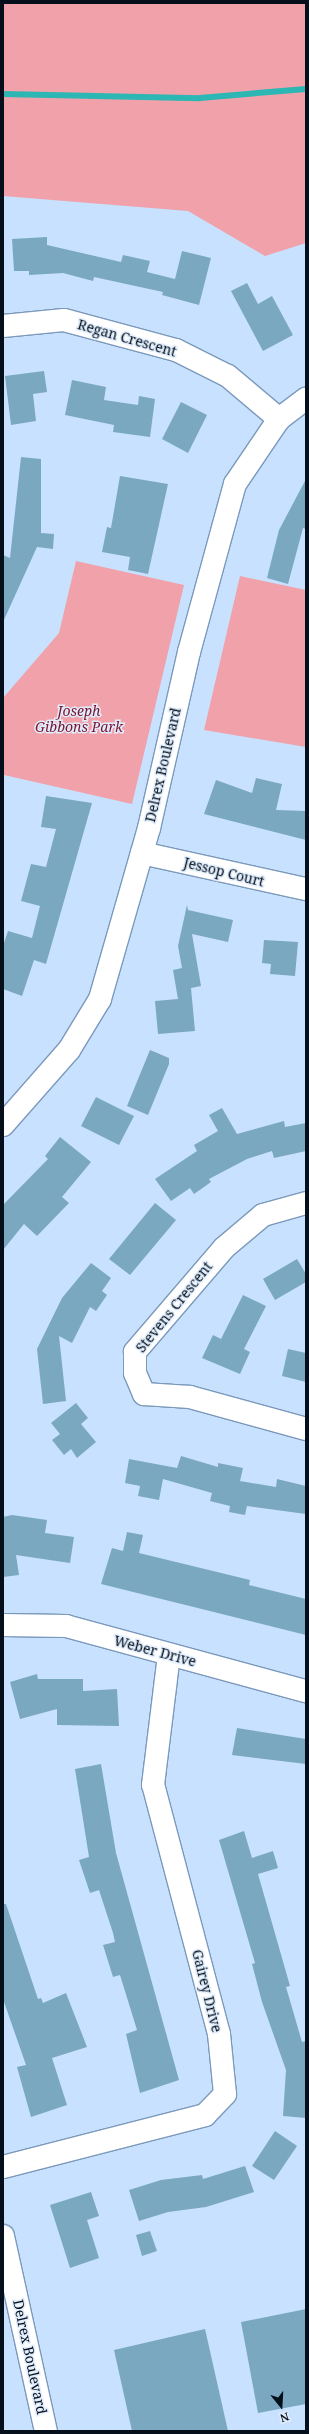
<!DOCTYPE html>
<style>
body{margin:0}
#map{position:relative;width:309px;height:2434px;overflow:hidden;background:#c8e1ff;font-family:"Noto Serif",serif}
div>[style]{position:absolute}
.green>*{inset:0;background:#f1a1a9}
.stream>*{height:5.5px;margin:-2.75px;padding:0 2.75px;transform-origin:2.75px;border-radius:2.75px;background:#2cb7b4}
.building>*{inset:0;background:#7aa8c1}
.roads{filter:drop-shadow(1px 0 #7b99bb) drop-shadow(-1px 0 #7b99bb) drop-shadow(0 1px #7b99bb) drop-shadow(0 -1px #7b99bb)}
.minor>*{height:22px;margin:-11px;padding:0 11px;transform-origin:11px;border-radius:11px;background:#fff}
span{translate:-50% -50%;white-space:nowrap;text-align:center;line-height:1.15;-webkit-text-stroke:3px #e0edfc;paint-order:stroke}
.street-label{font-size:14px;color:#050f1b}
.park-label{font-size:14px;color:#7b132e;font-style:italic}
.frame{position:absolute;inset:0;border:4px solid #050f1b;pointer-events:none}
.north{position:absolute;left:261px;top:2386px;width:40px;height:40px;-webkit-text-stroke:3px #e0edfc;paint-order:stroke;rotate:162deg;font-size:11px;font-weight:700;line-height:16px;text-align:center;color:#050f1b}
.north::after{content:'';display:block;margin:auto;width:14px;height:18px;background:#050f1b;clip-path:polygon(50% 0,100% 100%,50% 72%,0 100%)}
</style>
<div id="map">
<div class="green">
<i style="clip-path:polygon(3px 3px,306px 3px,306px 243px,265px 256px,188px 211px,3px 196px)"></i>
<i style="clip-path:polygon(76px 561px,184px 585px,132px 804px,4px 775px,3px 779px,3px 698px,59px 633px)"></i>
<i style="clip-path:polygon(240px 576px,306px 590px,306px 747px,204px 730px)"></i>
</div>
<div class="stream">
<i style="left:3px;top:94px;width:197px;rotate:1.2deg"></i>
<i style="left:200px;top:98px;width:106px;rotate:-4.9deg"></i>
</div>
<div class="building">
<i style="clip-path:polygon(47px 237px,47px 245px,121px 262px,123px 255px,150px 261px,147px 272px,175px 279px,182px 251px,211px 258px,199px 305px,162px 295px,163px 292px,94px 277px,93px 281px,63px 273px,29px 275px,29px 271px,14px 271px,12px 239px)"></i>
<i style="clip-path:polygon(247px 283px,258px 304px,272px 296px,293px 335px,263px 351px,231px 291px)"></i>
<i style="clip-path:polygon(44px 371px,47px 392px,33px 394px,36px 421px,11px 425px,5px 376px)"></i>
<i style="clip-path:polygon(72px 380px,106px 387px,104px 400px,138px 405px,139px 396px,155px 399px,150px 437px,113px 432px,114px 425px,65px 415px)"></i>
<i style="clip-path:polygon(181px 402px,207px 415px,188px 453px,162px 439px)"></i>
<i style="clip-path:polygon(21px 457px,41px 459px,41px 533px,54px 534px,53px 549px,37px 547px,3px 622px,3px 555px,10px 558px)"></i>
<i style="clip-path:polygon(120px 476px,168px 484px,148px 574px,128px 570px,130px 557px,102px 552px,107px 527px,111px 528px)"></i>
<i style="clip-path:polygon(306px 479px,306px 529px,303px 528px,288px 584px,267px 578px,279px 530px)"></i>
<i style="clip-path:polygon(256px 778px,282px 784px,276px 810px,306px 811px,306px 840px,204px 814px,216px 780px,252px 793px)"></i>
<i style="clip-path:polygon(46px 796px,92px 803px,46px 964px,34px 960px,22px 996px,3px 989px,3px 946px,8px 931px,32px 938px,40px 906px,21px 901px,31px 864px,46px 867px,56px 829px,41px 827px)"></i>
<i style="clip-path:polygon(187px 905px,188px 910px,233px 920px,228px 942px,192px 934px,201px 986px,191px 988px,195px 1031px,158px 1034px,155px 1001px,178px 999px,173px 970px,182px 968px,178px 946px)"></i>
<i style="clip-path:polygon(264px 940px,298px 942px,295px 976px,270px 974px,271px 964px,262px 963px)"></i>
<i style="clip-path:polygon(150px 1050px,169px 1058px,169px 1064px,148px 1115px,127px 1106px)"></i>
<i style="clip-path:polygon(96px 1097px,134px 1116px,119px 1145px,81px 1126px)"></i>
<i style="clip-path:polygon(222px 1108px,237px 1134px,284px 1121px,285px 1127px,306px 1123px,306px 1151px,274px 1158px,272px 1151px,247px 1159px,209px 1179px,211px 1182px,194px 1194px,190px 1188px,171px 1201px,155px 1179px,197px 1151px,194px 1145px,218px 1131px,209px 1115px)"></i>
<i style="clip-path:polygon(60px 1137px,91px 1162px,62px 1197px,69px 1203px,37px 1236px,24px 1224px,3px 1250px,3px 1205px,48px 1159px,45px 1156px)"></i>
<i style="clip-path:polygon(155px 1203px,176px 1220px,130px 1275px,109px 1259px)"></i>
<i style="clip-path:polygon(297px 1259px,306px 1274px,306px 1282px,275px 1300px,263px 1279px)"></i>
<i style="clip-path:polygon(91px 1263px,111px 1278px,102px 1291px,107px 1295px,96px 1311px,90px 1307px,72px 1343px,59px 1336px,66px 1401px,43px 1404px,37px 1349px,62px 1298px)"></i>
<i style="clip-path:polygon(243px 1295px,266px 1306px,244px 1349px,250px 1352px,240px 1374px,202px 1358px,213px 1335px,221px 1339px)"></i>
<i style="clip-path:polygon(288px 1349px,306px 1353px,306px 1382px,282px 1376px)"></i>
<i style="clip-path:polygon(76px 1403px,88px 1418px,81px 1424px,96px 1442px,77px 1458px,71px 1449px,64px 1455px,52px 1440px,60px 1434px,51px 1423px)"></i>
<i style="clip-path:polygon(181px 1456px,218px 1467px,218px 1463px,243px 1468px,240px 1481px,276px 1487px,277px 1479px,306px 1486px,306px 1514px,247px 1506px,245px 1515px,229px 1512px,230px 1506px,210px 1501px,212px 1493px,163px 1479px,159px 1500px,138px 1496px,140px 1486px,125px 1483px,129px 1459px,177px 1468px)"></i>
<i style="clip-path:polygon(12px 1515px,47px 1520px,45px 1533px,74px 1537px,70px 1563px,16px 1555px,19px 1575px,3px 1577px,3px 1517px)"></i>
<i style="clip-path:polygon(127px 1532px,143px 1535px,139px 1553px,250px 1580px,249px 1585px,306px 1599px,306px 1635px,101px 1584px,112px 1548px,123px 1551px)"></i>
<i style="clip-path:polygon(37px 1674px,38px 1679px,83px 1679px,83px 1691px,117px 1689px,119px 1726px,57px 1725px,57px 1709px,20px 1719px,10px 1682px)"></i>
<i style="clip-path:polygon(237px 1728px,306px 1739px,306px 1764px,232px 1755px)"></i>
<i style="clip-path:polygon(101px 1764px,116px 1853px,179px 2080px,140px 2093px,126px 2034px,137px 2030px,120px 1975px,113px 1977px,103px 1945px,115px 1942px,113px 1933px,99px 1890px,90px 1893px,79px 1860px,89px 1857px,75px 1769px)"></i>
<i style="clip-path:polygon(244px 1831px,252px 1858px,273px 1851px,278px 1868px,258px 1874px,290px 1986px,286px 1987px,302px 2042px,306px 2041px,306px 2118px,283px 2116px,286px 2070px,262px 2002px,252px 1964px,255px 1963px,219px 1840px)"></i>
<i style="clip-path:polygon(3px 1904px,6px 1904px,38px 1999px,41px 1998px,43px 2003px,66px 1993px,87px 2047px,52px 2058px,67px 2105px,31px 2117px,17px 2067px,26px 2065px,3px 1999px)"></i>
<i style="clip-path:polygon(275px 2131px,297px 2146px,274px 2180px,252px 2166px)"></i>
<i style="clip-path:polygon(245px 2166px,254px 2192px,206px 2207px,168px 2212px,139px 2221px,129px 2190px,161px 2180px,202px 2175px,203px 2179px)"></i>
<i style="clip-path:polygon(91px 2192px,99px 2216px,87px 2220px,99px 2258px,70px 2268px,50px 2205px)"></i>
<i style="clip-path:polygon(150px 2231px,157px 2251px,142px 2256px,136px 2235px)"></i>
<i style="clip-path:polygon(306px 2309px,306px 2404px,258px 2413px,241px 2322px)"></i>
<i style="clip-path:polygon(205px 2329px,228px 2431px,132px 2431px,114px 2350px)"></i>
</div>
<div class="roads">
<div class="minor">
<i style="left:3px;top:326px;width:61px;rotate:-5.6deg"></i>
<i style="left:64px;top:320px;width:116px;rotate:15deg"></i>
<i style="left:176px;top:350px;width:58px;rotate:26.6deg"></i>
<i style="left:228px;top:376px;width:67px;rotate:40.1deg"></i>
<i style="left:142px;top:853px;width:168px;rotate:12.4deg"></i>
<i style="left:3px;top:1125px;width:100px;rotate:-48.7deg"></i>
<i style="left:69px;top:1050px;width:60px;rotate:-58.7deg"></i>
<i style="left:100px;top:999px;width:178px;rotate:-74deg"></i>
<i style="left:149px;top:828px;width:180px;rotate:-77.2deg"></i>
<i style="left:189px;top:652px;width:174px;rotate:-74.7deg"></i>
<i style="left:235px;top:484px;width:78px;rotate:-55.9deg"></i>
<i style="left:279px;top:419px;width:34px;rotate:-37deg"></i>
<i style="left:306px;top:1203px;width:45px;rotate:164.4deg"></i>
<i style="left:263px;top:1215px;width:51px;rotate:139.8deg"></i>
<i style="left:224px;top:1248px;width:137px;rotate:130.6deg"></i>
<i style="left:135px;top:1352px;width:21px;rotate:90deg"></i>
<i style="left:135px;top:1373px;width:23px;rotate:67deg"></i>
<i style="left:144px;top:1394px;width:46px;rotate:3.7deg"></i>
<i style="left:190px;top:1397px;width:120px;rotate:15.4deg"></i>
<i style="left:3px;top:1625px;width:63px;rotate:0.9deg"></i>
<i style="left:66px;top:1626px;width:249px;rotate:15.2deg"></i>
<i style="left:3px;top:2167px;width:209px;rotate:-14.4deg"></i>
<i style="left:205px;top:2115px;width:29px;rotate:-46deg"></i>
<i style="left:225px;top:2094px;width:60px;rotate:-95.7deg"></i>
<i style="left:219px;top:2034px;width:258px;rotate:-104.8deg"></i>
<i style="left:153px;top:1785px;width:131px;rotate:-83deg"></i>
<i style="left:3px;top:2236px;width:200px;rotate:77.6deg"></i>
</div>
</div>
<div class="street-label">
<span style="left:127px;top:338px;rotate:16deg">Regan Crescent</span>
<span style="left:163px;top:765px;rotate:-77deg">Delrex Boulevard</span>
<span style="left:224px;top:872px;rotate:14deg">Jessop Court</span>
<span style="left:174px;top:1307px;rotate:-51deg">Stevens Crescent</span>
<span style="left:155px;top:1651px;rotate:15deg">Weber Drive</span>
<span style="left:207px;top:1991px;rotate:76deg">Gairey Drive</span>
<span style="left:30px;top:2357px;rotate:78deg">Delrex Boulevard</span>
</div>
<div class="park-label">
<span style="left:79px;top:719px">Joseph<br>Gibbons Park</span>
</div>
<div class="frame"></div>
<div class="north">N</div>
</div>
